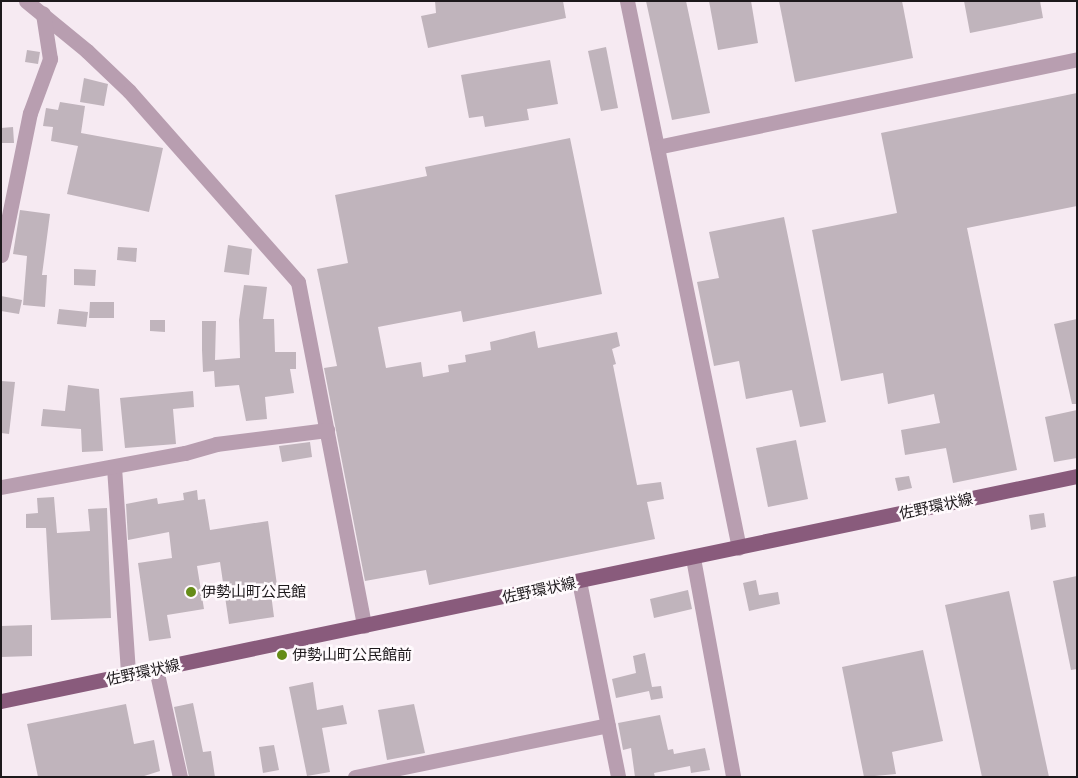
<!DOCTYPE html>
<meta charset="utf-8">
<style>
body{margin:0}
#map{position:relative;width:1078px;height:778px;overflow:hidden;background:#f6eaf2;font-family:"PT Sans","Noto Sans JP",sans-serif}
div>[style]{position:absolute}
.building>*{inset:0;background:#c0b4bc}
.minor>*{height:15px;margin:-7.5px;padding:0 7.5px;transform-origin:7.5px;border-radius:7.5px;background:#b89eb0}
.major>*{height:15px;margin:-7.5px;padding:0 7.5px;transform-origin:7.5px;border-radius:7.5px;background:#895b7c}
.dots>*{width:14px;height:14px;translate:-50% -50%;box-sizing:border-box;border:2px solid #fffafd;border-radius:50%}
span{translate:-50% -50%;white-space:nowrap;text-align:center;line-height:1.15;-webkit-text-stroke:5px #fffafd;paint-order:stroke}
.street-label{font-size:15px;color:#1d191c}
.poi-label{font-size:15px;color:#1d191c}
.left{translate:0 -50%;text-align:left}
.frame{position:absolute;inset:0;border:2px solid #1d191c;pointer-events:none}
</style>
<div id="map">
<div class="building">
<i style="clip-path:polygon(435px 1px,563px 1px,566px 18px,428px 48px,421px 16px,436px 13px)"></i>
<i style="clip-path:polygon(646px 1px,686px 1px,710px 113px,672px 120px)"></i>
<i style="clip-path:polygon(709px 1px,751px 1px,758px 43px,718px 50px)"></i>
<i style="clip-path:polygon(779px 1px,902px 1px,913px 58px,795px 82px)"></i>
<i style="clip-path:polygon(964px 1px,1040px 1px,1043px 18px,970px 33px)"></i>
<i style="clip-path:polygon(606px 47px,618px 108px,601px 111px,588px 51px)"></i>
<i style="clip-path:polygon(27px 50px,40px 52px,38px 64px,25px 62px)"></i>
<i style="clip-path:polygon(550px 60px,558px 104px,527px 109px,529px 120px,485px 127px,483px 116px,469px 118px,461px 75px)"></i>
<i style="clip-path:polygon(84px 78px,108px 84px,104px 106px,80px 102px)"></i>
<i style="clip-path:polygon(1077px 93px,1077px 206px,967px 228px,1017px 470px,953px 483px,946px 448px,905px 455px,901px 430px,940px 423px,934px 394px,888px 404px,883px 373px,841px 381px,812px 230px,897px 213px,881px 133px)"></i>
<i style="clip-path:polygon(60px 102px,85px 106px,81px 133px,163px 148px,149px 212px,67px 194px,78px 146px,51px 141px,53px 127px,43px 126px,46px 108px,58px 110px)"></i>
<i style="clip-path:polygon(13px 127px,14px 143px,1px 143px,1px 128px)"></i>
<i style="clip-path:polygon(570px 138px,602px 294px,463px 322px,461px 311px,378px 327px,386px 368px,421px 362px,423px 377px,449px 372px,448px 365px,466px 362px,465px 355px,491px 350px,490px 342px,527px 333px,535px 331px,538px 348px,617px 332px,620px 346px,612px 349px,616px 364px,613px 365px,637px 485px,661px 482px,664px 499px,647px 502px,655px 539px,429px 585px,426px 570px,365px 581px,324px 368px,337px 366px,317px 269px,348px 263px,335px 195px,427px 176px,425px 167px)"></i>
<i style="clip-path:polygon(20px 210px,50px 214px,42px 275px,47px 275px,45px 307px,23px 305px,27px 256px,13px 254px)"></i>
<i style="clip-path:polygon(784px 217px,826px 422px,800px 427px,792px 390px,746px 399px,739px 361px,714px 366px,697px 282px,719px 278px,709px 232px)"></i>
<i style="clip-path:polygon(228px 245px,252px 249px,249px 275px,224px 272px)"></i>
<i style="clip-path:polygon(118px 247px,137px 248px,136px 262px,117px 260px)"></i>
<i style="clip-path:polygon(74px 269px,96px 270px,95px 286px,74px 285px)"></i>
<i style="clip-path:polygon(244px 285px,267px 287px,263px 319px,274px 319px,275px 352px,296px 352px,296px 369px,290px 369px,294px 393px,265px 397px,267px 419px,246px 421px,239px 385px,215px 387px,214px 371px,203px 372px,202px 350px,202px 321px,216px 321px,215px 360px,240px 358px,239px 320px)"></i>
<i style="clip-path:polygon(1px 296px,22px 300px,19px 314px,1px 311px)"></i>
<i style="clip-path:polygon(90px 302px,114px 302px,114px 318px,89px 318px)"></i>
<i style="clip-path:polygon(59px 309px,88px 312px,86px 327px,57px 324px)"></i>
<i style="clip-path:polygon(1077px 319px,1077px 404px,1072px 404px,1054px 324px)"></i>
<i style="clip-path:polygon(150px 320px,165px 320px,165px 332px,150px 331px)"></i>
<i style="clip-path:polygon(1px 381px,15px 382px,9px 434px,1px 433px)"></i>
<i style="clip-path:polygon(68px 385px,99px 389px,103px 451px,82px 452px,81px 429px,41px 426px,43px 409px,65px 411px)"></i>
<i style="clip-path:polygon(193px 391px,194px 407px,173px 409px,176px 444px,125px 448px,120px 398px)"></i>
<i style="clip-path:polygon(1077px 410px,1077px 458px,1054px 462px,1045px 417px)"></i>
<i style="clip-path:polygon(796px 440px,808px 499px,768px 507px,756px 448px)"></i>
<i style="clip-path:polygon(310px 442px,312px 457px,282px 462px,279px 446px)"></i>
<i style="clip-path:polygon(909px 476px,912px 488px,898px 491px,895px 478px)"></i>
<i style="clip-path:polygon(197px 490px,198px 500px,205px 499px,210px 530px,268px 521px,277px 585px,270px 586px,274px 617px,229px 624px,220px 562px,197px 566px,204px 609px,167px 615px,171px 638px,149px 641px,138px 563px,172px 558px,169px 532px,128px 540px,126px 504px,157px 498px,158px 504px,184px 500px,183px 493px)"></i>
<i style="clip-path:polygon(54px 497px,57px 533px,90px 531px,88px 509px,107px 508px,111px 618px,51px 620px,46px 528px,26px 528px,26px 514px,38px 513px,37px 498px)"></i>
<i style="clip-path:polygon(1044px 513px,1046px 527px,1031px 530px,1029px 515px)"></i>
<i style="clip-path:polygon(1077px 576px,1077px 669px,1071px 670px,1053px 581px)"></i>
<i style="clip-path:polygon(756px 580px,759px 595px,778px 592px,780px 604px,749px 611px,743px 583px)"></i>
<i style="clip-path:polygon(688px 590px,692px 609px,654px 618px,650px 599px)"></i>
<i style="clip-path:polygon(1009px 591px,1049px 777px,982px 777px,945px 605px)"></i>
<i style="clip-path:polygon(32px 625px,32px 656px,1px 657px,1px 626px)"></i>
<i style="clip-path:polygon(923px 650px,943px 741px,892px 752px,896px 774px,864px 777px,842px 667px)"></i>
<i style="clip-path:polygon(645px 653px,652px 687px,661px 686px,663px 698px,651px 700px,649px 691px,616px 698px,612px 679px,636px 673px,633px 656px)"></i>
<i style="clip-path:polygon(313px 682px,317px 710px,343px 705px,347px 724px,322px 728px,330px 772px,307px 776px,289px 687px)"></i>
<i style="clip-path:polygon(193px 703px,203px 752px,211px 751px,215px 777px,189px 777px,174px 707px)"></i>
<i style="clip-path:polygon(126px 704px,134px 744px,154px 740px,160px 771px,141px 777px,38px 777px,27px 724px)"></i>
<i style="clip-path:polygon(414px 704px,425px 753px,387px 760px,378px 710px)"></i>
<i style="clip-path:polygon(660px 715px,668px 750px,673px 749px,674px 754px,705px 748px,710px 770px,691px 773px,690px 766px,654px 773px,655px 777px,635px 777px,631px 748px,623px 750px,618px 723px)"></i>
<i style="clip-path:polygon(274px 745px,279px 770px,263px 773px,259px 747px)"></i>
</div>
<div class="minor">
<i style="left:26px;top:1px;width:79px;rotate:39.3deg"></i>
<i style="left:87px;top:51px;width:58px;rotate:43.6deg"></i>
<i style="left:129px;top:91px;width:255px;rotate:48.5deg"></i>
<i style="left:298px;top:282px;width:350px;rotate:79.1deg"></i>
<i style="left:627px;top:1px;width:558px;rotate:78.43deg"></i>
<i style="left:657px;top:147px;width:429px;rotate:-11.8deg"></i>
<i style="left:1px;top:255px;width:145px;rotate:-78.5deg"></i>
<i style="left:30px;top:113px;width:58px;rotate:-69.7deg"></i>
<i style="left:50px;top:59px;width:46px;rotate:-98.8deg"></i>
<i style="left:114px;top:467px;width:208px;rotate:86.1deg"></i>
<i style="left:1px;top:487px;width:187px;rotate:-10.5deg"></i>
<i style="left:185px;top:453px;width:32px;rotate:-16deg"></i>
<i style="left:216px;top:444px;width:112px;rotate:-7.2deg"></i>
<i style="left:693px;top:558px;width:223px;rotate:79.6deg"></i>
<i style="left:579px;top:581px;width:200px;rotate:78.7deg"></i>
<i style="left:156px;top:669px;width:111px;rotate:77.5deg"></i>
<i style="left:355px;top:777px;width:258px;rotate:-11.6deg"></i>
</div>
<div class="major">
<i style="left:1px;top:701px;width:1099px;rotate:-11.81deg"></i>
</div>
<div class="dots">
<i style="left:191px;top:592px;background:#658c17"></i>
<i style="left:282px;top:655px;background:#658c17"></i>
</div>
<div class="street-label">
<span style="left:936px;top:506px;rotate:-12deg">佐野環状線</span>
<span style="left:539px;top:590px;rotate:-12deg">佐野環状線</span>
<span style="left:143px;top:672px;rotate:-12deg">佐野環状線</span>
</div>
<div class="poi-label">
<span class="left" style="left:201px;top:592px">伊勢山町公民館</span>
<span class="left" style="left:292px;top:655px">伊勢山町公民館前</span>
</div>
<div class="frame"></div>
</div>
